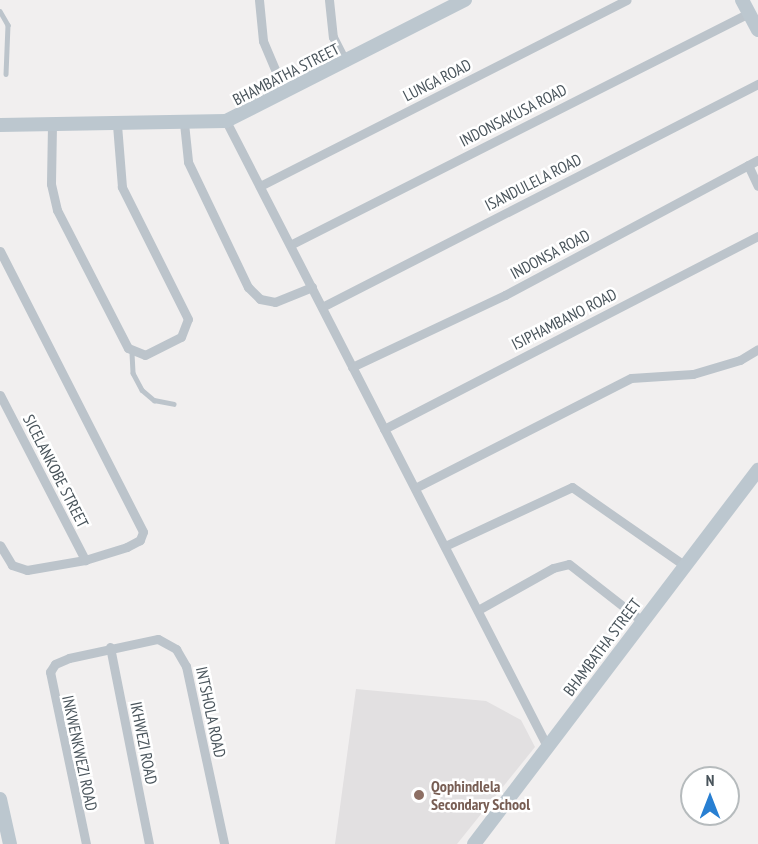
<!DOCTYPE html>
<style>
body{margin:0}
#map{position:relative;width:758px;height:844px;overflow:hidden;background:#f1efef;font-family:"PT Sans Narrow",sans-serif}
div>[style]{position:absolute}
.education>*{inset:0;background:#e2e0e1}
.lane>*{height:4.5px;margin:-2.25px;padding:0 2.25px;transform-origin:2.25px;border-radius:2.25px;background:#bcc4cb}
.street>*{height:9px;margin:-4.5px;padding:0 4.5px;transform-origin:4.5px;border-radius:4.5px;background:#bcc4cb}
.secondary>*{height:14px;margin:-7px;padding:0 7px;transform-origin:7px;border-radius:7px;background:#bcc7cf}
.dots>*{width:16px;height:16px;translate:-50% -50%;box-sizing:border-box;border:3px solid #fff;border-radius:50%}
span{translate:-50% -50%;white-space:nowrap;text-align:center;line-height:1.15;-webkit-text-stroke:5px #fff;paint-order:stroke}
.street-label{font-size:16px;color:#49545b}
.education-label{font-size:16px;color:#785e54;font-weight:700}
.left{translate:0 -50%;text-align:left}
.north{position:absolute;left:680px;top:766px;width:60px;height:60px;box-sizing:border-box;background:#fff;border:2px solid #b6bbbd;border-radius:50%;rotate:0deg;font-size:16px;font-weight:700;line-height:24px;text-align:center;color:#49545b}
.north::after{content:'';display:block;margin:auto;width:21px;height:27px;background:#287fd2;clip-path:polygon(50% 0,100% 100%,50% 72%,0 100%)}
</style>
<div id="map">
<div class="education">
<i style="clip-path:polygon(356px 689px,486px 701px,521px 720px,535px 747px,457px 844px,335px 844px)"></i>
</div>
<div class="lane">
<i style="left:0;top:11px;width:16px;rotate:60deg"></i>
<i style="left:8px;top:25px;width:49px;rotate:92.3deg"></i>
<i style="left:132px;top:353px;width:20px;rotate:87deg"></i>
<i style="left:133px;top:373px;width:19px;rotate:62deg"></i>
<i style="left:142px;top:390px;width:16px;rotate:40deg"></i>
<i style="left:154px;top:400px;width:20px;rotate:11deg"></i>
</div>
<div class="street">
<i style="left:259px;top:0;width:41px;rotate:84.4deg"></i>
<i style="left:263px;top:41px;width:56px;rotate:67.1deg"></i>
<i style="left:329px;top:0;width:37px;rotate:84deg"></i>
<i style="left:333px;top:37px;width:28px;rotate:63deg"></i>
<i style="left:226px;top:121px;width:705px;rotate:62.82deg"></i>
<i style="left:184px;top:123px;width:39px;rotate:84deg"></i>
<i style="left:188px;top:162px;width:139px;rotate:64.4deg"></i>
<i style="left:248px;top:287px;width:17px;rotate:45deg"></i>
<i style="left:260px;top:299px;width:15px;rotate:11deg"></i>
<i style="left:275px;top:302px;width:40px;rotate:-22deg"></i>
<i style="left:52px;top:125px;width:59px;rotate:91deg"></i>
<i style="left:51px;top:184px;width:27px;rotate:77deg"></i>
<i style="left:57px;top:210px;width:155px;rotate:62.8deg"></i>
<i style="left:128px;top:348px;width:18px;rotate:22deg"></i>
<i style="left:145px;top:355px;width:40px;rotate:-26.6deg"></i>
<i style="left:181px;top:337px;width:19px;rotate:-69deg"></i>
<i style="left:188px;top:319px;width:148px;rotate:-116.6deg"></i>
<i style="left:122px;top:187px;width:62px;rotate:-94.6deg"></i>
<i style="left:748px;top:165px;width:23px;rotate:65deg"></i>
<i style="left:260px;top:186px;width:411px;rotate:-26.9deg"></i>
<i style="left:292px;top:244px;width:512px;rotate:-26.82deg"></i>
<i style="left:0;top:251px;width:315px;rotate:63deg"></i>
<i style="left:143px;top:532px;width:9px;rotate:111deg"></i>
<i style="left:140px;top:540px;width:15px;rotate:152deg"></i>
<i style="left:127px;top:547px;width:44px;rotate:162.8deg"></i>
<i style="left:85px;top:560px;width:59px;rotate:170.2deg"></i>
<i style="left:27px;top:570px;width:16px;rotate:-162deg"></i>
<i style="left:12px;top:565px;width:23px;rotate:-121deg"></i>
<i style="left:322px;top:307px;width:490px;rotate:-27.1deg"></i>
<i style="left:352px;top:367px;width:169px;rotate:-25.2deg"></i>
<i style="left:505px;top:295px;width:287px;rotate:-28.1deg"></i>
<i style="left:0;top:395px;width:186px;rotate:62.7deg"></i>
<i style="left:384px;top:429px;width:421px;rotate:-27.3deg"></i>
<i style="left:415px;top:488px;width:242px;rotate:-27deg"></i>
<i style="left:631px;top:378px;width:62px;rotate:-3.7deg"></i>
<i style="left:693px;top:374px;width:49px;rotate:-16.6deg"></i>
<i style="left:740px;top:360px;width:21px;rotate:-31deg"></i>
<i style="left:445px;top:546px;width:140px;rotate:-24.9deg"></i>
<i style="left:572px;top:487px;width:136px;rotate:34.9deg"></i>
<i style="left:478px;top:610px;width:86px;rotate:-29.2deg"></i>
<i style="left:553px;top:568px;width:16px;rotate:-14deg"></i>
<i style="left:569px;top:564px;width:93px;rotate:38deg"></i>
<i style="left:110px;top:647px;width:201px;rotate:78.8deg"></i>
<i style="left:86px;top:844px;width:176px;rotate:-101.8deg"></i>
<i style="left:50px;top:672px;width:9px;rotate:-58deg"></i>
<i style="left:55px;top:664px;width:15px;rotate:-23deg"></i>
<i style="left:69px;top:658px;width:91px;rotate:-12.1deg"></i>
<i style="left:158px;top:639px;width:21px;rotate:29deg"></i>
<i style="left:176px;top:649px;width:20px;rotate:60deg"></i>
<i style="left:186px;top:666px;width:182px;rotate:77.9deg"></i>
</div>
<div class="secondary">
<i style="left:742px;top:0;width:34px;rotate:62deg"></i>
<i style="left:0;top:125px;width:226px;rotate:-1deg"></i>
<i style="left:226px;top:121px;width:268px;rotate:-26.9deg"></i>
<i style="left:0;top:799px;width:46px;rotate:77.5deg"></i>
<i style="left:474px;top:844px;width:470px;rotate:-52.8deg"></i>
</div>
<div class="dots">
<i style="left:419px;top:795px;background:#8d6e63"></i>
</div>
<div class="street-label">
<span style="left:286px;top:74px;rotate:-27deg">BHAMBATHA STREET</span>
<span style="left:437px;top:80px;rotate:-27deg">LUNGA ROAD</span>
<span style="left:513px;top:115px;rotate:-27deg">INDONSAKUSA ROAD</span>
<span style="left:533px;top:182px;rotate:-27deg">ISANDULELA ROAD</span>
<span style="left:550px;top:254px;rotate:-28deg">INDONSA ROAD</span>
<span style="left:564px;top:319px;rotate:-27deg">ISIPHAMBANO ROAD</span>
<span style="left:56px;top:471px;rotate:63deg">SICELANKOBE STREET</span>
<span style="left:602px;top:647px;rotate:-53deg">BHAMBATHA STREET</span>
<span style="left:211px;top:712px;rotate:78deg">INTSHOLA ROAD</span>
<span style="left:144px;top:743px;rotate:79deg">IKHWEZI ROAD</span>
<span style="left:80px;top:753px;rotate:78deg">INKWENKWEZI ROAD</span>
</div>
<div class="education-label">
<span class="left" style="left:431px;top:795px">Qophindlela<br>Secondary School</span>
</div>
<div class="north">N</div>
</div>
